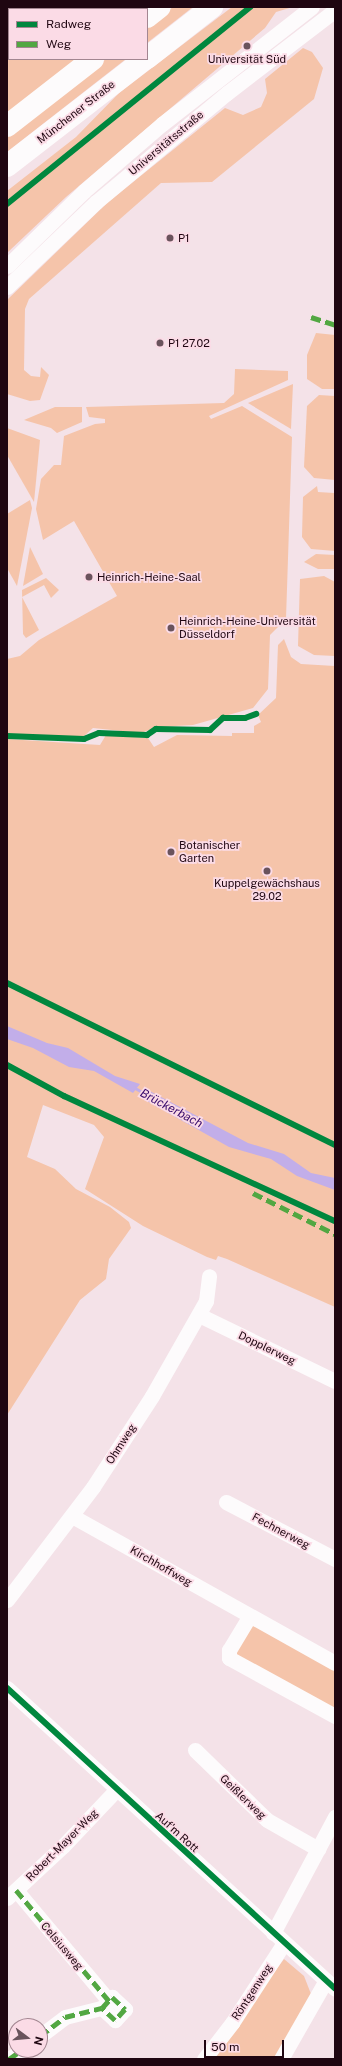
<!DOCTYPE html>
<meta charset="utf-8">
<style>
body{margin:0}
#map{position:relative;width:342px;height:2066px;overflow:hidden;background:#f4e2e8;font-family:"Public Sans",sans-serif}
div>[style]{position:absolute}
.green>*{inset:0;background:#f5c4aa}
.water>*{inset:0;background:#c2aee9}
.stream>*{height:3px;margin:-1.5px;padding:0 1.5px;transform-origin:1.5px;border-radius:1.5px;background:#c2aee9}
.minor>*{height:15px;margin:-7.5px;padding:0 7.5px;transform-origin:7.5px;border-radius:7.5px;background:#fdfbfc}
.highway>*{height:22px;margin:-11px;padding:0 11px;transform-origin:11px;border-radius:11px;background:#fdfbfc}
.quiet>*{height:5px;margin-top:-2.5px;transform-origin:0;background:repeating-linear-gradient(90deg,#52a742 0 10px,transparent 0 15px)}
.cycleway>*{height:6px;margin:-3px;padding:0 3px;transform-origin:3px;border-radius:3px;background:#00873e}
.dots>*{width:11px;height:11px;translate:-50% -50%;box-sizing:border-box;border:2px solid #fbdbe6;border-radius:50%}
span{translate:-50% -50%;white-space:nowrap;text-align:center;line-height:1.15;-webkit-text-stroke:3.5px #fbdbe6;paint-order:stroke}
.poi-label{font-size:11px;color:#1f0611}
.left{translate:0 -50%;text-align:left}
.street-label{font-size:11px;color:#1f0611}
.water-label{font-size:12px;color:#34076a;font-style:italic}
.frame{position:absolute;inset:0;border:8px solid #1f0611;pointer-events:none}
.legend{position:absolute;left:8px;top:8px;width:140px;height:52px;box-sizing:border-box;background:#fbdbe6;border:1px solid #a38691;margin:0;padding:5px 7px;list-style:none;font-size:12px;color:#1f0611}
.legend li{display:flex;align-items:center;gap:8px;height:20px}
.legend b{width:20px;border:1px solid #a38691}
.north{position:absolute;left:8px;top:2018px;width:40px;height:40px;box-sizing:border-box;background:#fbdbe6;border:1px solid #a38691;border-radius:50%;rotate:106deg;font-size:11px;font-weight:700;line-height:16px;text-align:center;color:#1f0611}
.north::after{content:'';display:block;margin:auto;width:14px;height:18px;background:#6a535c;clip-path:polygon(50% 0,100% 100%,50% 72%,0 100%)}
.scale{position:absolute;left:204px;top:2040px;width:80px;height:18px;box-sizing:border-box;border:2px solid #1f0611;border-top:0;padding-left:5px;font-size:12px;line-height:14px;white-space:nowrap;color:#1f0611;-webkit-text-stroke:3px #fbdbe6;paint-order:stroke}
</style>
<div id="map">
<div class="green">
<i style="clip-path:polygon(7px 7px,146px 7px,9px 9px,9px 59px,77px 59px,7px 113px)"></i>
<i style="clip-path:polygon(173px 7px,193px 7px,147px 43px,147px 27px)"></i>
<i style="clip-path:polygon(232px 7px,293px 7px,276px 12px,265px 28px,66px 197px,7px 253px,7px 191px,76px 137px,119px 93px)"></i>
<i style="clip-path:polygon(303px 48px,312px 52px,323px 68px,314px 99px,212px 182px,161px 183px,29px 299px,25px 309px,24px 370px,31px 376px,40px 377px,41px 367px,49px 375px,40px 400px,30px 401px,7px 394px,7px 300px,107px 203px,225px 108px,243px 115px,261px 107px,267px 93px,265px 79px)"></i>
<i style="clip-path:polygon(106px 59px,126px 59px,7px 152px,7px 137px)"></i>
<i style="clip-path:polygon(316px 333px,335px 335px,335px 389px,322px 389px,307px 379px,307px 355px)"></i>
<i style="clip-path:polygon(235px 369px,288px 371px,288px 380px,209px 416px,211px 419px,242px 406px,292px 437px,286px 619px,270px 635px,268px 689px,253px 708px,193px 725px,157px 727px,141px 733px,93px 728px,83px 737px,7px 734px,7px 659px,20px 656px,39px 640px,117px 596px,74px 521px,43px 540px,36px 509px,41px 479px,54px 465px,61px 465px,64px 436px,95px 424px,105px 423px,105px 419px,89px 417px,86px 407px,224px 403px,234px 394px)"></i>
<i style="clip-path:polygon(293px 384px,291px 429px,248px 403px)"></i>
<i style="clip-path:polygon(319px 395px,335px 396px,335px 480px,314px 478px,304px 467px,307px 406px)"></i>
<i style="clip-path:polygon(55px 407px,82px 407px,82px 422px,57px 433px,51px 428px,24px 420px)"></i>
<i style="clip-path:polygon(7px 428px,40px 440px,34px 502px,7px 455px)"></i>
<i style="clip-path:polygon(317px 486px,318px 492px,334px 493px,335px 551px,311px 549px,302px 537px,303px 497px)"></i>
<i style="clip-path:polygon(30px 500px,32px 508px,17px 586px,7px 568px,7px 514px)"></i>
<i style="clip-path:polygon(30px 547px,43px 574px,23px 586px)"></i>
<i style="clip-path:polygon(316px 554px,335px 555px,335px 569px,318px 569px,304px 562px)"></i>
<i style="clip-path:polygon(324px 576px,335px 582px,335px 656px,314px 655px,298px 646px,300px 579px)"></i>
<i style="clip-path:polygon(46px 578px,59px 590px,51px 598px,44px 585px,22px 597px,39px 630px,26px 638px,23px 634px,22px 590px)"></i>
<i style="clip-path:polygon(284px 639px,291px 657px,301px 664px,335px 666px,335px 1307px,227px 1259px,218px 1256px,216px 1260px,207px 1257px,143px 1226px,85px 1189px,104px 1137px,94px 1125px,43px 1105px,27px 1157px,55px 1169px,76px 1189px,110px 1207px,129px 1222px,131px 1228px,109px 1259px,106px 1279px,80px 1300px,7px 1415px,7px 739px,100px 745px,106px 735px,148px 738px,154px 747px,177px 735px,232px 736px,232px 733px,254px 733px,254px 726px,261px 722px,258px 715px,276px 698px,278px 645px)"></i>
<i style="clip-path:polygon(249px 1623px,335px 1664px,335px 1712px,233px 1657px)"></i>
<i style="clip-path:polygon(284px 1959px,304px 1976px,311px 1994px,275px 2059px,211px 2059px)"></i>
</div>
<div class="water">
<i style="clip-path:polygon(7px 1026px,47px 1043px,68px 1048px,115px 1076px,140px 1084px,133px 1093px,94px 1071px,69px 1067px,33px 1048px,7px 1039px)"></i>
<i style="clip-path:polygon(144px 1088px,248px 1143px,284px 1154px,311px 1173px,335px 1178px,335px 1190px,297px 1176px,271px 1159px,229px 1147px,138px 1096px)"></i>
</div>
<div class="stream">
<i style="left:133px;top:1087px;width:13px;rotate:29deg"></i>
</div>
<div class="minor">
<i style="left:7px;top:266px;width:107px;rotate:-44.2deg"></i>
<i style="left:84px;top:191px;width:103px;rotate:-40.7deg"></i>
<i style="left:162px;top:124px;width:190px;rotate:-38deg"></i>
<i style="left:7px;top:287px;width:123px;rotate:-43.7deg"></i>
<i style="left:96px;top:202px;width:170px;rotate:-39.8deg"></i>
<i style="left:227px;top:93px;width:136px;rotate:-37.5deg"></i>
<i style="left:199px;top:1315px;width:151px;rotate:25.9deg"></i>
<i style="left:226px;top:1502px;width:123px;rotate:27.6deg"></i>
<i style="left:72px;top:1516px;width:301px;rotate:29.2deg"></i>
<i style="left:7px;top:1600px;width:142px;rotate:-52.7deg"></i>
<i style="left:93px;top:1487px;width:108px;rotate:-57deg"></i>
<i style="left:152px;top:1396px;width:109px;rotate:-60.4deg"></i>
<i style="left:206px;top:1301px;width:25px;rotate:-83deg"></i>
<i style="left:249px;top:1617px;width:39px;rotate:121deg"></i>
<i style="left:229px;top:1650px;width:8px;rotate:90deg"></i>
<i style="left:229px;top:1658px;width:121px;rotate:28.7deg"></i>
<i style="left:7px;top:1688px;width:445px;rotate:42.5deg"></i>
<i style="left:195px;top:1750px;width:100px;rotate:44.2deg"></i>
<i style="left:267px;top:1820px;width:59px;rotate:29.6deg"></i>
<i style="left:16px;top:1890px;width:145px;rotate:50deg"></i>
<i style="left:7px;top:1898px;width:76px;rotate:-42.9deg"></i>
<i style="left:63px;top:1846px;width:77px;rotate:-46.6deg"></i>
<i style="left:273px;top:1933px;width:132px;rotate:-61.9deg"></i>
<i style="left:112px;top:1997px;width:18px;rotate:43deg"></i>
<i style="left:125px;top:2009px;width:15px;rotate:132deg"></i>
<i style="left:115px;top:2020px;width:18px;rotate:-137deg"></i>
<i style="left:102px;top:2008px;width:15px;rotate:-48deg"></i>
<i style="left:40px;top:2036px;width:31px;rotate:-37deg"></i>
<i style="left:65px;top:2017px;width:38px;rotate:-14deg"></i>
<i style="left:9px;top:2059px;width:16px;rotate:-35deg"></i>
<i style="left:204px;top:2059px;width:46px;rotate:-52.1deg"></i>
<i style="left:232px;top:2023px;width:95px;rotate:-57deg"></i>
<i style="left:281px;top:2059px;width:89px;rotate:-60.3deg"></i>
</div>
<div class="highway">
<i style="left:147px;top:17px;width:16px;rotate:-38deg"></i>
<i style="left:147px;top:58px;width:83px;rotate:-38.1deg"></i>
<i style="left:7px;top:126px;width:109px;rotate:-37.9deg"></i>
<i style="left:7px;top:166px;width:175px;rotate:-37.8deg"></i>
</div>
<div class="quiet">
<i style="left:311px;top:317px;width:25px;rotate:18deg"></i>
<i style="left:253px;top:1193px;width:92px;rotate:26.6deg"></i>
<i style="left:16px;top:1890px;width:145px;rotate:50deg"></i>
<i style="left:112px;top:1997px;width:18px;rotate:43deg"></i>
<i style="left:125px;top:2009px;width:15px;rotate:132deg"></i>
<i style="left:115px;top:2020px;width:18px;rotate:-137deg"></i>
<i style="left:102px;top:2008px;width:15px;rotate:-48deg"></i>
<i style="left:40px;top:2036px;width:31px;rotate:-37deg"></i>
<i style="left:65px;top:2017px;width:38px;rotate:-14deg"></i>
<i style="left:9px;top:2059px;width:16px;rotate:-35deg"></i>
</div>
<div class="cycleway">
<i style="left:7px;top:204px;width:313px;rotate:-39deg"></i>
<i style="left:7px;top:736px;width:77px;rotate:2.2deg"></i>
<i style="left:84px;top:739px;width:16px;rotate:-22deg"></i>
<i style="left:99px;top:733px;width:48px;rotate:2.4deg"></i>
<i style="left:147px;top:735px;width:11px;rotate:-34deg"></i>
<i style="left:156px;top:729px;width:54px;rotate:1.1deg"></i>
<i style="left:210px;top:730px;width:18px;rotate:-43deg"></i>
<i style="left:223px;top:718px;width:22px"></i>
<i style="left:245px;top:718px;width:12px;rotate:-20deg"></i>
<i style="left:7px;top:983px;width:366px;rotate:26.3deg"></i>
<i style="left:7px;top:1065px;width:65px;rotate:28.5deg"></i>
<i style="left:64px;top:1096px;width:298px;rotate:24.8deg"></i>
<i style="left:7px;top:1688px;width:445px;rotate:42.5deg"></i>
</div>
<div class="dots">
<i style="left:247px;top:46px;background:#6a535c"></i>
<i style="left:170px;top:238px;background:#6a535c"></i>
<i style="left:160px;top:343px;background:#6a535c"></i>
<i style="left:89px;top:577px;background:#6a535c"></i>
<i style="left:171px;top:628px;background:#6a535c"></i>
<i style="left:171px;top:852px;background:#6a535c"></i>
<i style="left:267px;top:871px;background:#6a535c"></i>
</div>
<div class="poi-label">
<span style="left:247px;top:59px">Universität Süd</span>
<span class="left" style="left:178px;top:238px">P1</span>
<span class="left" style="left:168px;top:343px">P1 27.02</span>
<span class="left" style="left:97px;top:577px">Heinrich-Heine-Saal</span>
<span class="left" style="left:179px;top:628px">Heinrich-Heine-Universität<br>Düsseldorf</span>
<span class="left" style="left:179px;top:852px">Botanischer<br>Garten</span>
<span style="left:267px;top:890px">Kuppelgewächshaus<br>29.02</span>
</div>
<div class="street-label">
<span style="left:76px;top:112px;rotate:-38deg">Münchener Straße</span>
<span style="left:166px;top:143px;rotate:-40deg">Universitätsstraße</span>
<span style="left:267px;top:1348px;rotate:26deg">Dopplerweg</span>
<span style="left:121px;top:1444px;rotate:-57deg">Ohmweg</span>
<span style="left:281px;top:1531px;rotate:28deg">Fechnerweg</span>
<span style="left:161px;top:1566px;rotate:30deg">Kirchhoffweg</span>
<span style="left:243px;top:1797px;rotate:44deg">Geißlerweg</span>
<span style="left:177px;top:1832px;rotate:42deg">Auf'm Rott</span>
<span style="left:62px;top:1845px;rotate:-45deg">Robert-Mayer-Weg</span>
<span style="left:62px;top:1946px;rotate:50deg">Celsiusweg</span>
<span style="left:252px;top:1992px;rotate:-57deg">Röntgenweg</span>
</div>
<div class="water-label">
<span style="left:171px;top:1109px;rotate:28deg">Brückerbach</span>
</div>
<div class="frame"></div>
<ul class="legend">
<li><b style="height:5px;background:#00873e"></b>Radweg</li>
<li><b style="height:5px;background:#52a742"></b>Weg</li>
</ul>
<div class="north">N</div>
<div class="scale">50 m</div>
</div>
